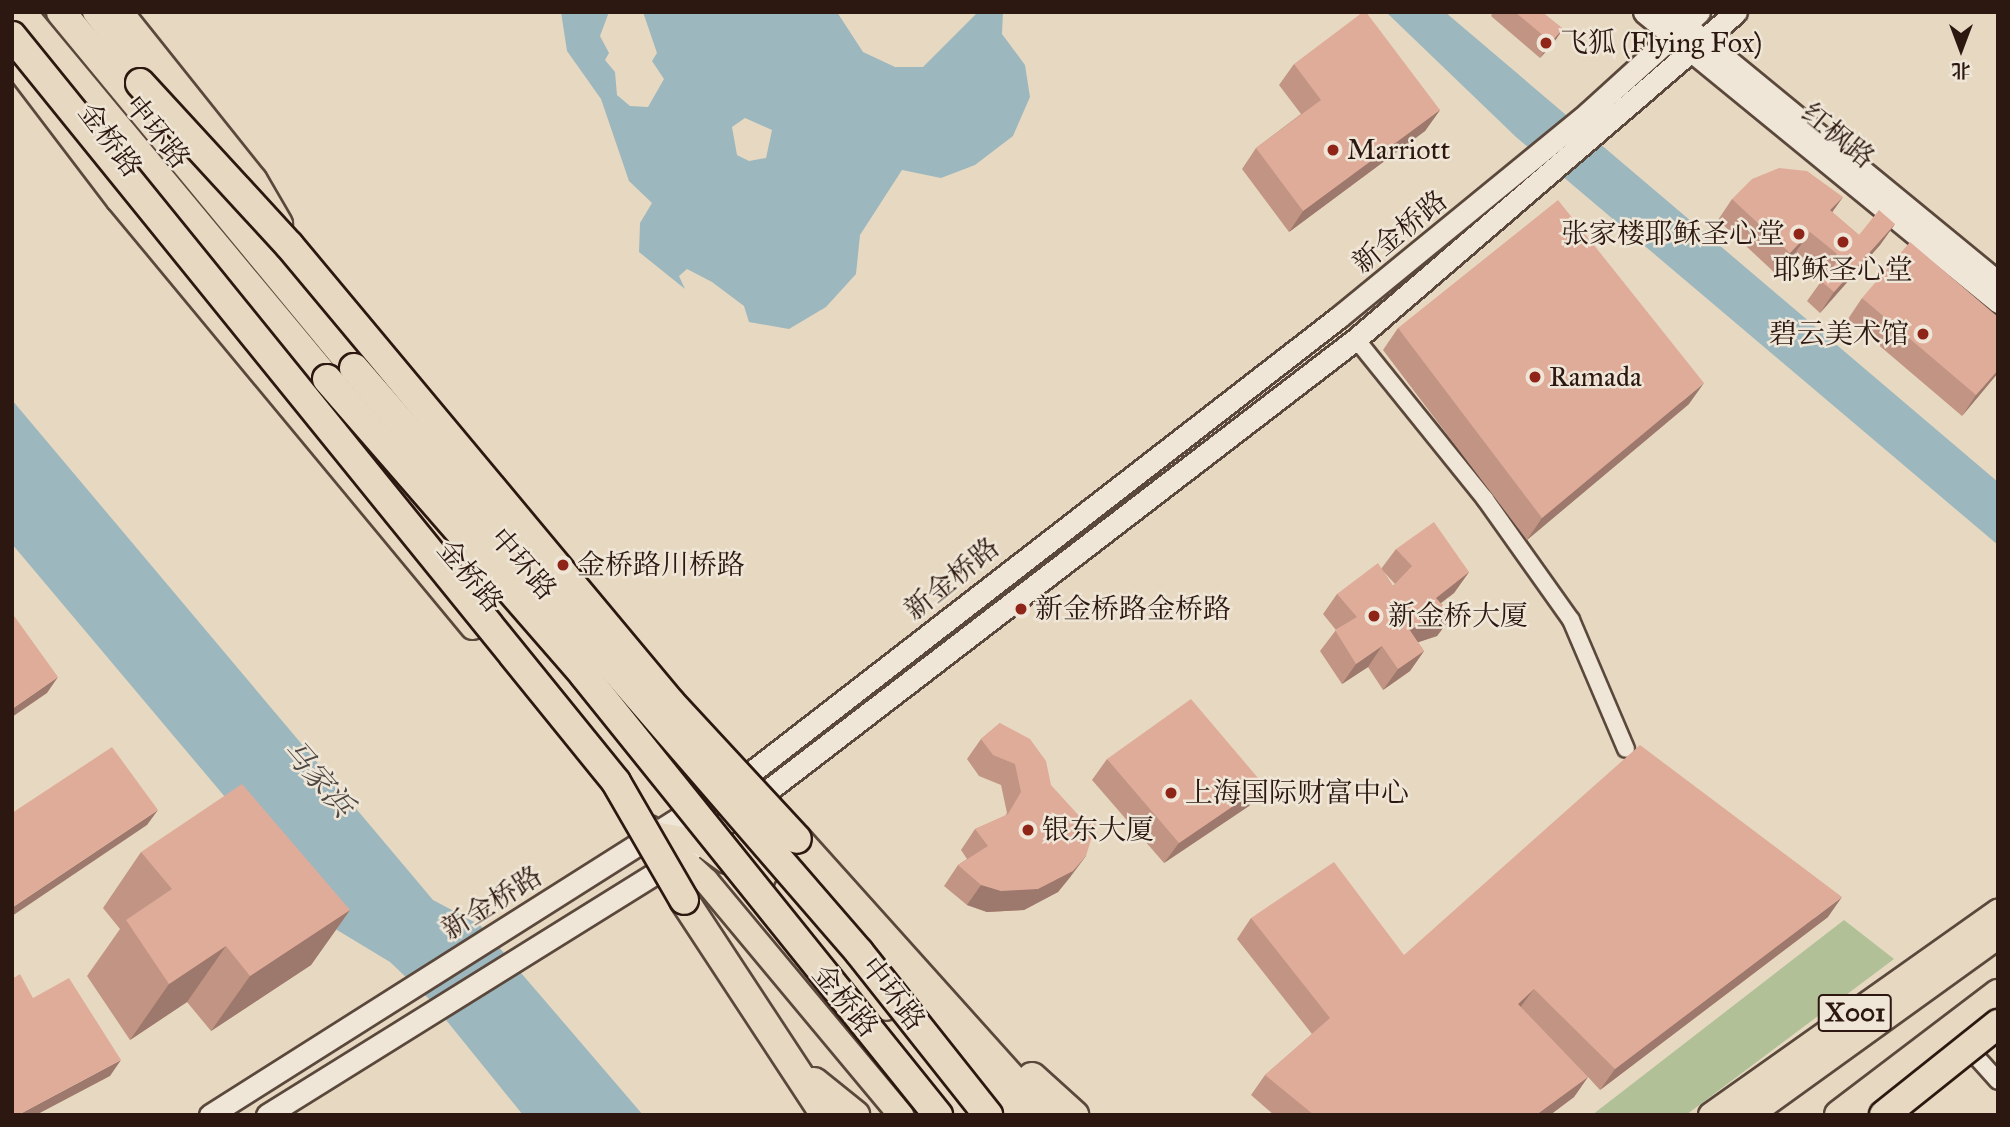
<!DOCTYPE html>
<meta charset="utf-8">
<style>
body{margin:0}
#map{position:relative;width:2010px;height:1127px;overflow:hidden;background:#e7d9c1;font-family:"IM FELL Great Primer","Noto Serif SC",serif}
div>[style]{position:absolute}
.green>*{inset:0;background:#b1c097}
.water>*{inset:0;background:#9db7be}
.roads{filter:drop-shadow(2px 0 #5b483c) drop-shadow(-2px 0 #5b483c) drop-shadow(0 2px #5b483c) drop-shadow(0 -2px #5b483c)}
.street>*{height:16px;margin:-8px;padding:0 8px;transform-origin:8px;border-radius:8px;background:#efe6d7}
.secondary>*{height:21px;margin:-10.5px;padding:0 10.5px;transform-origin:10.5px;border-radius:10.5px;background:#efe6d7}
.primary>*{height:24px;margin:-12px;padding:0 12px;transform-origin:12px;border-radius:12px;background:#e7d9c1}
.highway>*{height:28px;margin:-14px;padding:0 14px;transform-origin:14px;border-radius:14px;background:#e7d9c1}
.bridges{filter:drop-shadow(2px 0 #2c1810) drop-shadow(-2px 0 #2c1810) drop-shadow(0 2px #2c1810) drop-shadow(0 -2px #2c1810)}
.highway-bridge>*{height:28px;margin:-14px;padding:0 14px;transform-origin:14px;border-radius:14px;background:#e7d9c1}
.wall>*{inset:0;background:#c19484}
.shaded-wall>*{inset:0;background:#9d786c}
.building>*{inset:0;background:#e0ac9a}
.dots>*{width:19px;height:19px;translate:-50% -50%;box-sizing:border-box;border:4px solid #efe6d7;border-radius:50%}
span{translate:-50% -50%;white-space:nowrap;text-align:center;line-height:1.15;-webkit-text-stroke:5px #efe6d7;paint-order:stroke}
.shield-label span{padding:2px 5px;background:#efe6d7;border:2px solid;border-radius:5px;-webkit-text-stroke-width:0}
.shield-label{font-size:26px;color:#2c1810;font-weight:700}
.poi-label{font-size:28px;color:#2c1810}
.left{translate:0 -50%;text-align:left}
.right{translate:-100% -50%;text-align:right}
.street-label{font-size:28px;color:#2c1810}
.water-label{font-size:30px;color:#4e4844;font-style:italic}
.frame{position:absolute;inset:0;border:14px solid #2c1810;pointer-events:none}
.north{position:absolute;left:1926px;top:14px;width:70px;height:70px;-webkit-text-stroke:5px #efe6d7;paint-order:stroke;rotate:180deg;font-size:19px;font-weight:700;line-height:28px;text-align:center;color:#2c1810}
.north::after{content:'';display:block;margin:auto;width:24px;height:32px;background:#2c1810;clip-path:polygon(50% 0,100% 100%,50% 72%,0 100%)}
</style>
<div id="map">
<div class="green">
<i style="clip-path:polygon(1844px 920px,1894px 959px,1686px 1115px,1592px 1115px)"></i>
</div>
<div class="water">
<i style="clip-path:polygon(evenodd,561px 12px,609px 12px,600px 36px,609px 53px,605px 60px,615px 72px,617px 95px,630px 106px,648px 107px,664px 79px,652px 61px,657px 53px,643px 12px,837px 12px,863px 52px,895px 67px,923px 67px,978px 12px,1003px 12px,1002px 34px,1025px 65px,1030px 97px,1013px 136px,975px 165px,941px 178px,902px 170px,860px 235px,856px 274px,826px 307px,789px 329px,749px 322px,744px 306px,712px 282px,687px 269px,679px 276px,685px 289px,639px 252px,640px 223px,652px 203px,629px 181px,601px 99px,567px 51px,561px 12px,745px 118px,772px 130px,766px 158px,749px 161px,737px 155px,732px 127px,745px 118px)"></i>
<i style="clip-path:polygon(1386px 12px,1445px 12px,1998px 482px,1998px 545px,1516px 137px)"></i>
<i style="clip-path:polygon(12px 400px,433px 900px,480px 925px,643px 1115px,523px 1115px,429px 999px,390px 962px,337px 930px,12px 544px)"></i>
</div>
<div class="roads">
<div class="street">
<i style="left:1356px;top:339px;width:206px;rotate:51.1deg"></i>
<i style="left:1485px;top:499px;width:148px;rotate:54.6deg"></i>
<i style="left:1571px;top:620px;width:140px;rotate:66.9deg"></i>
<i style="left:1963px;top:1042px;width:52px;rotate:48.1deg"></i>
</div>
<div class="secondary">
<i style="left:1644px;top:12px;width:458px;rotate:39.3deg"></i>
<i style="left:1669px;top:12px;width:426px;rotate:39.4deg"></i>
<i style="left:210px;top:1115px;width:638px;rotate:-32.32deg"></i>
<i style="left:749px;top:774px;width:746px;rotate:-37.76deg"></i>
<i style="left:1339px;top:317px;width:322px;rotate:-39.3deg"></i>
<i style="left:1588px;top:113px;width:150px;rotate:-42.3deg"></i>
<i style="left:267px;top:1115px;width:486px;rotate:-31.9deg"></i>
<i style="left:680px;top:858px;width:852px;rotate:-37.52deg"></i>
<i style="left:1356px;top:339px;width:501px;rotate:-40.71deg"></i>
</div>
<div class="primary">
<i style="left:95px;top:12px;width:104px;rotate:52.8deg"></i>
<i style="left:12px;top:60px;width:175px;rotate:52.7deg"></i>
<i style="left:118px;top:199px;width:556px;rotate:50.33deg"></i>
<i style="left:649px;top:828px;width:78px;rotate:42.9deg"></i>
<i style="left:706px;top:881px;width:305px;rotate:50.2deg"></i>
<i style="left:654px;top:834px;width:47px;rotate:9.9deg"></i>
<i style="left:700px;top:842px;width:32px;rotate:36deg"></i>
<i style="left:787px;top:889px;width:155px;rotate:50deg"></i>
<i style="left:867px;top:942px;width:226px;rotate:49.8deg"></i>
<i style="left:1711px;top:1115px;width:352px;rotate:-35.3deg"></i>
<i style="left:1863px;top:1115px;width:45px;rotate:-36.9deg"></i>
</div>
<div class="highway">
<i style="left:21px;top:12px;width:478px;rotate:50.2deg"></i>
<i style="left:61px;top:12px;width:461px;rotate:50.5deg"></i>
<i style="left:118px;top:12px;width:216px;rotate:51.4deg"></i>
<i style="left:253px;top:181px;width:50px;rotate:59.8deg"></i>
<i style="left:797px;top:839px;width:371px;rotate:48.1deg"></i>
<i style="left:684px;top:900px;width:257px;rotate:56.7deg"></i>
<i style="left:1032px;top:1077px;width:57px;rotate:42.1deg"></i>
<i style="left:814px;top:1082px;width:53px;rotate:38.8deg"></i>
<i style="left:1747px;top:1115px;width:309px;rotate:-35.8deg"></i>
<i style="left:1839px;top:1115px;width:200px;rotate:-37.3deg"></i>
</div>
</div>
<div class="bridges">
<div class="highway-bridge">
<i style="left:12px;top:36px;width:960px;rotate:51deg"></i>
<i style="left:616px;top:782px;width:136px;rotate:60deg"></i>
<i style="left:140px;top:83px;width:220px;rotate:47.4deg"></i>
<i style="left:289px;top:245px;width:596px;rotate:50.17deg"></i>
<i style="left:671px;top:703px;width:185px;rotate:47.2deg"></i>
<i style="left:354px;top:368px;width:772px;rotate:49.15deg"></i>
<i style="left:859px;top:952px;width:208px;rotate:51.6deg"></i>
<i style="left:327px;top:379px;width:392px;rotate:49deg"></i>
<i style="left:584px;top:675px;width:565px;rotate:51.18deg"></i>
<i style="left:1884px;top:1115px;width:146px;rotate:-38.6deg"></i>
</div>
</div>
<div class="wall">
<i style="clip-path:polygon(1493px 12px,1542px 12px,1563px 29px,1552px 45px,1540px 58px,1491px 16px)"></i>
<i style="clip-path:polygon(1294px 64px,1440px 110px,1425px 131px,1289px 232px,1242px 169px,1256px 148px,1301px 114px,1279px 85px)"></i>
<i style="clip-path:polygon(1843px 197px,1832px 212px,1859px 235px,1895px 224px,1880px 245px,1820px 313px,1807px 301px,1825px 276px,1795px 253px,1776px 274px,1718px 220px,1732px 199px)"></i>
<i style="clip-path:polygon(1862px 298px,1998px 373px,1962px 416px,1848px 319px)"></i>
<i style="clip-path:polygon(1398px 328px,1689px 404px,1527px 540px,1383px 350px)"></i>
<i style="clip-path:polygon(evenodd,1396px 549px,1469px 572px,1454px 593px,1441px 603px,1452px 616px,1437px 636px,1418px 642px,1424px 651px,1410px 671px,1383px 690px,1368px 667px,1342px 684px,1320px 651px,1336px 630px,1323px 614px,1337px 594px,1381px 569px,1396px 549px,1383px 571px,1395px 584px,1393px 586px,1383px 571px)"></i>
<i style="clip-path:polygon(1000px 723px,1071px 876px,1058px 892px,1024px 910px,987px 912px,967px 905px,944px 886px,958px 865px,967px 859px,961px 850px,975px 829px,1005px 816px,1007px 813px,1001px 785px,979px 776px,967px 759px,981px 739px)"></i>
<i style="clip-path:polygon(1107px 759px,1264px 785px,1249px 806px,1164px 863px,1092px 780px)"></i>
<i style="clip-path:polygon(141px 852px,350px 910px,311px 965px,211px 1031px,187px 1002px,130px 1040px,87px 976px,120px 929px,103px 908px)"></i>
<i style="clip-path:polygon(1828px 917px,1600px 1090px,1588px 1077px,1574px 1097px,1550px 1115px,1274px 1115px,1251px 1095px,1265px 1075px,1312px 1034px,1237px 939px,1251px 918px,1404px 955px)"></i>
</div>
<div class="shaded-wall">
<i style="clip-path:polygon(1563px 29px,1552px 45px,1540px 58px,1551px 42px)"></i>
<i style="clip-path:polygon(1440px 110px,1425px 131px,1289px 232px,1303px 211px)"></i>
<i style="clip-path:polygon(1843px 197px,1828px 218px,1830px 210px)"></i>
<i style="clip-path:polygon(1895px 224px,1880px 245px,1820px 313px,1834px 292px)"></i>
<i style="clip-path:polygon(1810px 232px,1795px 253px,1776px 274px,1790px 253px)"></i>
<i style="clip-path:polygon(1998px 370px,1998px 373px,1962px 416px,1976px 395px)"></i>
<i style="clip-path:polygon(1704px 383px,1689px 404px,1527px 540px,1542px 518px)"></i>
<i style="clip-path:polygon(1469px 572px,1454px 593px,1421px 618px,1436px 598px)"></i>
<i style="clip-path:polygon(1452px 616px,1437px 636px,1395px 650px,1409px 629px)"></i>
<i style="clip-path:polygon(1382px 646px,1368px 667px,1342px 684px,1356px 664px)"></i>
<i style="clip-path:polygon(1424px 651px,1410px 671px,1383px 690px,1398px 669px)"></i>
<i style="clip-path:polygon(58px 677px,47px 693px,12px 717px,12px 709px)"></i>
<i style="clip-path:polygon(1264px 785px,1249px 806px,1164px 863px,1179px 843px)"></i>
<i style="clip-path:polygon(158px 810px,147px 825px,12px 916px,13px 907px)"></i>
<i style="clip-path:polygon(1086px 856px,1071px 876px,1058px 892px,1024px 910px,987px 912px,967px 905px,981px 885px)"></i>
<i style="clip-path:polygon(1842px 897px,1828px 917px,1600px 1090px,1615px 1069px)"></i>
<i style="clip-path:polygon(350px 910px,311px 965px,211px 1031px,250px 976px)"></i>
<i style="clip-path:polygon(226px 946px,187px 1002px,130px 1040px,169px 984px)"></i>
<i style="clip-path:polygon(1534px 989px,1519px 1009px,1518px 1004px)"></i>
<i style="clip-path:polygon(121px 1060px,110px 1076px,36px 1115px,18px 1115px)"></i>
<i style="clip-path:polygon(1588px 1077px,1574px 1097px,1550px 1115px,1536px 1115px)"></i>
</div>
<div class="building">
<i style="clip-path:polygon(1363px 12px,1366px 12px,1440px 110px,1303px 211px,1256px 148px,1321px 100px,1294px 64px)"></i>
<i style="clip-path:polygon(1515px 12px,1542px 12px,1563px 29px,1551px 42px)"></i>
<i style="clip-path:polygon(1779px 168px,1807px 171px,1843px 197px,1830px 210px,1859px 235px,1879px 210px,1895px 224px,1834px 292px,1821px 281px,1841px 257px,1810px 232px,1790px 253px,1732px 199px,1752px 179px)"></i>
<i style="clip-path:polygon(1558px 200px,1704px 383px,1542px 518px,1398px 328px)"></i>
<i style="clip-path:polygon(1910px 242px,1998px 317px,1998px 370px,1976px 395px,1862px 298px)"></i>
<i style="clip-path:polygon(1434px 522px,1469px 572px,1436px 598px,1452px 616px,1409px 629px,1424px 651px,1398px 669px,1382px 646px,1356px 664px,1335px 630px,1357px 617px,1337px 594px,1378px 563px,1393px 586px,1412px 566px,1396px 549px)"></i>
<i style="clip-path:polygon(12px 613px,58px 677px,12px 709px)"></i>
<i style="clip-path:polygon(1191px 699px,1264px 785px,1179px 843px,1107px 759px)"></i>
<i style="clip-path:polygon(1000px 723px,1030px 739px,1046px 761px,1051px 785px,1082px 819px,1097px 820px,1086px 856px,1073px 871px,1038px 889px,1001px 891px,981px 885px,958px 865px,988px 846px,975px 829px,1008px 814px,1021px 792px,1015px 764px,993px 755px,981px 739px)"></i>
<i style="clip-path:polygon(1640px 745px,1842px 897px,1615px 1069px,1534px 989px,1518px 1004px,1588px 1077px,1536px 1115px,1314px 1115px,1265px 1075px,1330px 1018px,1251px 918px,1334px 862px,1404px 955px)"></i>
<i style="clip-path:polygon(112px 747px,158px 810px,13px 907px,12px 813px)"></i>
<i style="clip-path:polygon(242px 784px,350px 910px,250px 976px,226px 946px,169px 984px,126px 920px,172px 889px,141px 852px)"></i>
<i style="clip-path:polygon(20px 974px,33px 998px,69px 978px,121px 1060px,18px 1115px,12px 1115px,12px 979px)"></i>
</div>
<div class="dots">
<i style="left:1546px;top:43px;background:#8f2418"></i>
<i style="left:1333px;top:150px;background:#8f2418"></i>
<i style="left:1799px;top:234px;background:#8f2418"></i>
<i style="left:1843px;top:242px;background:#8f2418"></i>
<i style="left:1923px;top:334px;background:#8f2418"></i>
<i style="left:1535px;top:377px;background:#8f2418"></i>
<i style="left:563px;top:565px;background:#8f2418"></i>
<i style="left:1021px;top:609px;background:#8f2418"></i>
<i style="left:1374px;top:616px;background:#8f2418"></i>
<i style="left:1171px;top:793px;background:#8f2418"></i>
<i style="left:1028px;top:830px;background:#8f2418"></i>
</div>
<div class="shield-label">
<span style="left:1855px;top:1013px">X001</span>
</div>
<div class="poi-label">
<span class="left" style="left:1560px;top:43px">飞狐 (Flying Fox)</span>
<span class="left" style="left:1347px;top:150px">Marriott</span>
<span class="right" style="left:1785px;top:234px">张家楼耶稣圣心堂</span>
<span style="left:1843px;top:270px">耶稣圣心堂</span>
<span class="right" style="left:1909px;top:334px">碧云美术馆</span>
<span class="left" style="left:1549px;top:377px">Ramada</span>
<span class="left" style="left:577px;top:565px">金桥路川桥路</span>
<span class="left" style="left:1035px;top:609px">新金桥路金桥路</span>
<span class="left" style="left:1388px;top:616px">新金桥大厦</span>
<span class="left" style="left:1185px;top:793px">上海国际财富中心</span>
<span class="left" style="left:1042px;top:830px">银东大厦</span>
</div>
<div class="street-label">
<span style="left:157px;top:132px;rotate:51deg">中环路</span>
<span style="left:1838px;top:136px;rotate:39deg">红枫路</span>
<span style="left:110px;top:140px;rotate:53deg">金桥路</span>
<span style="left:1400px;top:232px;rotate:-39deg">新金桥路</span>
<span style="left:523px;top:564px;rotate:49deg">中环路</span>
<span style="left:470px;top:576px;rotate:50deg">金桥路</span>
<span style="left:952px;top:579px;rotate:-39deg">新金桥路</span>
<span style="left:492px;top:903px;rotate:-32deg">新金桥路</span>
<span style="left:893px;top:994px;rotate:52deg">中环路</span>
<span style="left:845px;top:1001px;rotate:50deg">金桥路</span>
</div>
<div class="water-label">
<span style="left:318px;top:778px;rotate:49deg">马家浜</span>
</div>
<div class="frame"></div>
<div class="north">北</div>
</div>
